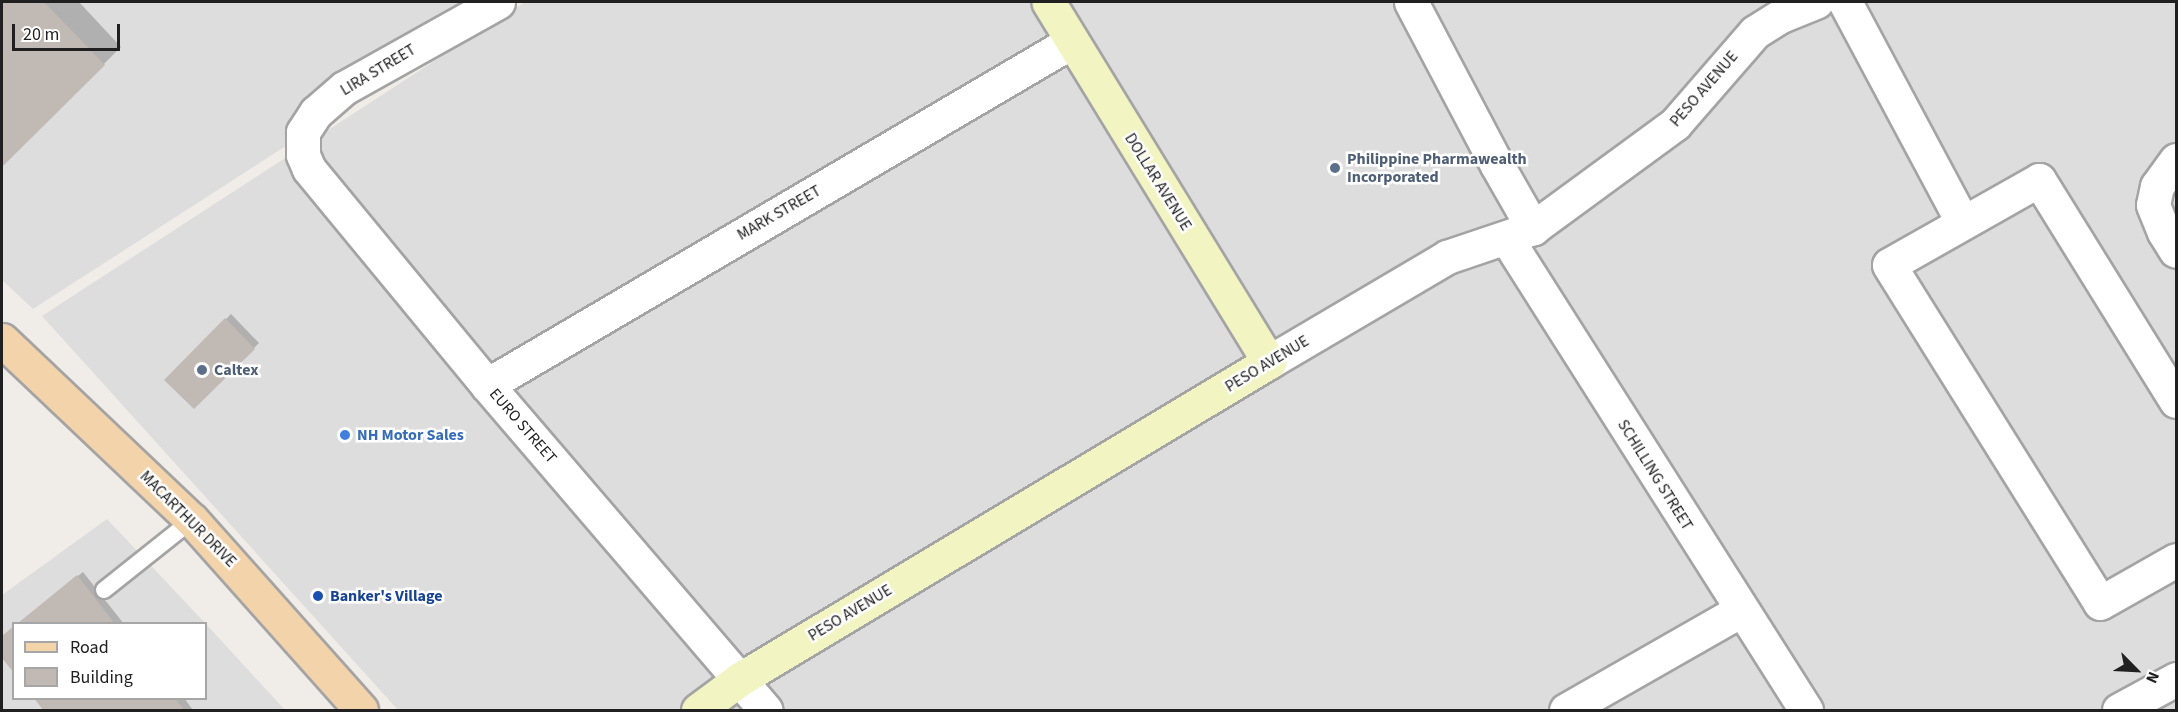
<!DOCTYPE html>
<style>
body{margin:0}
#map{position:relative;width:2178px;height:712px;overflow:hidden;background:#f0ede8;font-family:"Source Sans 3",sans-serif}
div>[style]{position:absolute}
.residential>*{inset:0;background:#dedddd}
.shadow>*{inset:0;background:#0003}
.building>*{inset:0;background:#c0b9b4}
.roads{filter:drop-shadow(2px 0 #a4a4a4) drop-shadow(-2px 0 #a4a4a4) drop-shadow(0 2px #a4a4a4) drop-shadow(0 -2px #a4a4a4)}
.lane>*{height:16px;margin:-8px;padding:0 8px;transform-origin:8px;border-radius:8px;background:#fff}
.street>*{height:33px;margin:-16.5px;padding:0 16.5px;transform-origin:16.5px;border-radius:16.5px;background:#fff}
.secondary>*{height:33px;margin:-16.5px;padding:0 16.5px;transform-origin:16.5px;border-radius:16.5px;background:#f2f4c1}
.primary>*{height:33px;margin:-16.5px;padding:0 16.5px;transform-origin:16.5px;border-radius:16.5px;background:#f3d3a9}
.dots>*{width:16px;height:16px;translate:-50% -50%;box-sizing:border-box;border:3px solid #fff;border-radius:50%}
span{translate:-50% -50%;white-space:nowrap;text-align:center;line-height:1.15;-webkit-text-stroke:5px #fff;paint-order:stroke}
.street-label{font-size:16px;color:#202020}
.service-label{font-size:16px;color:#4e5e75;font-weight:700}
.left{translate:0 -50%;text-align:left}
.shop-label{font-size:16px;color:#366cbe;font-weight:700}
.transit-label{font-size:16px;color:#164399;font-weight:700}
.frame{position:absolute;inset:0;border:3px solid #202020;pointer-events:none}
.legend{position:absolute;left:12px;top:622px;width:195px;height:78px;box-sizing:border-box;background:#fff;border:2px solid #a6a6a6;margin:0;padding:8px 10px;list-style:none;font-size:18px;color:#202020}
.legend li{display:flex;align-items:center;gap:12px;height:30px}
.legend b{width:30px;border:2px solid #a6a6a6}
.north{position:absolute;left:2106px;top:640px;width:60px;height:60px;-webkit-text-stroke:4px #fff;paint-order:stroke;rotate:114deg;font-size:16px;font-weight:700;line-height:24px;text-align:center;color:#202020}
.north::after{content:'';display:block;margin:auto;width:21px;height:27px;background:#202020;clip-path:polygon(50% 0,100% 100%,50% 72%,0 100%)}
.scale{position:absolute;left:12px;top:24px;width:108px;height:27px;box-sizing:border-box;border:3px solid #202020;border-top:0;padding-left:8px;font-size:18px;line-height:21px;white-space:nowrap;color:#202020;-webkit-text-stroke:4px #fff;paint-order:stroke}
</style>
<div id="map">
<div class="residential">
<i style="clip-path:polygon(2px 2px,509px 2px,33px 309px,2px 280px)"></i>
<i style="clip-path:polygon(525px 2px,2176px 2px,2176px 710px,398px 710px,42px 316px)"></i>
<i style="clip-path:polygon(107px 519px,205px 623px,14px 624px,14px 698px,206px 698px,206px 624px,285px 710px,2px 710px,2px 595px)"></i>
</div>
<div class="shadow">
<i style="clip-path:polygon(3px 2px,79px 2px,121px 47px,2px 165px)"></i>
<i style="clip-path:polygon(231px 314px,259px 343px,194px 407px,167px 380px)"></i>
<i style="clip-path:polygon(83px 572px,124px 624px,17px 624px)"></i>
<i style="clip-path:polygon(36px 698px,184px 698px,193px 710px,45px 710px)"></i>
</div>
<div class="building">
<i style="clip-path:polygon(2px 2px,44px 2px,105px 65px,2px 167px)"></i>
<i style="clip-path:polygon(225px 318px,255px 349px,194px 409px,164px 380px)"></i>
<i style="clip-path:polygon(77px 575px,115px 624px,17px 624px)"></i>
<i style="clip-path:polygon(14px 626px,14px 673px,2px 658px,2px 636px)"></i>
<i style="clip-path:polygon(34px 698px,175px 698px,184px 710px,43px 710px)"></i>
</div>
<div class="roads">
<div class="lane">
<i style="left:104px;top:590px;width:112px;rotate:-38.5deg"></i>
</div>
<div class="street">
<i style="left:498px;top:2px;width:176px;rotate:150.8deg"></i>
<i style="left:344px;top:88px;width:37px;rotate:139deg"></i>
<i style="left:316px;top:112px;width:24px;rotate:123deg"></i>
<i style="left:303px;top:132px;width:23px;rotate:90deg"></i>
<i style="left:303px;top:155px;width:15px;rotate:67deg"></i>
<i style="left:309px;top:169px;width:280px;rotate:50.5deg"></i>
<i style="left:487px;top:385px;width:428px;rotate:49.4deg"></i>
<i style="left:1411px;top:2px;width:184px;rotate:62.2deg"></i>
<i style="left:1497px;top:165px;width:73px;rotate:60.3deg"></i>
<i style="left:1845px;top:2px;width:248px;rotate:61.9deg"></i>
<i style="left:2176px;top:160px;width:32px;rotate:126deg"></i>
<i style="left:2157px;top:186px;width:19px;rotate:102deg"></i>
<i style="left:2153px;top:205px;width:29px;rotate:68deg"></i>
<i style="left:2164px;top:232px;width:22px;rotate:58deg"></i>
<i style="left:1507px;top:239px;width:558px;rotate:57.59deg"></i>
<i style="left:1269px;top:362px;width:207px;rotate:-30.5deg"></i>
<i style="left:1447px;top:257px;width:91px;rotate:-18.6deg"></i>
<i style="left:1533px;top:228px;width:176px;rotate:-36.2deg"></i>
<i style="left:1675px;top:124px;width:122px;rotate:-49deg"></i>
<i style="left:1755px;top:32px;width:31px;rotate:-32deg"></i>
<i style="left:1781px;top:16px;width:38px;rotate:-22deg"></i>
<i style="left:487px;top:385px;width:677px;rotate:-30.43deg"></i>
<i style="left:2176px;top:401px;width:260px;rotate:-121.8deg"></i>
<i style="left:2039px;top:180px;width:172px;rotate:150.5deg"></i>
<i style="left:1889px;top:265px;width:398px;rotate:58deg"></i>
<i style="left:2100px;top:603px;width:87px;rotate:-29.5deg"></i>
<i style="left:1566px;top:710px;width:202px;rotate:-29.7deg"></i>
<i style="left:2119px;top:710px;width:65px;rotate:-28.5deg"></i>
</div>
<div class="secondary">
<i style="left:698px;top:710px;width:52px;rotate:-36.4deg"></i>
<i style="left:740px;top:679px;width:617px;rotate:-30.93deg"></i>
<i style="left:1269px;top:362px;width:422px;rotate:-121.5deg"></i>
</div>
<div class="primary">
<i style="left:2px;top:340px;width:262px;rotate:43.5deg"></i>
<i style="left:192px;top:520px;width:254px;rotate:48.3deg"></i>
</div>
</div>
<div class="dots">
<i style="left:1335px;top:168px;background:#5c6f8a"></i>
<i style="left:202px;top:370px;background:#5c6f8a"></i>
<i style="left:345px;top:435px;background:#3f7fe0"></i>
<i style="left:318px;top:596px;background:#1a4fb4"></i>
</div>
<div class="street-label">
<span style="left:378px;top:70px;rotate:-31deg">LIRA STREET</span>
<span style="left:1704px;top:89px;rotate:-49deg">PESO AVENUE</span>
<span style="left:1158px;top:182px;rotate:58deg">DOLLAR AVENUE</span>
<span style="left:779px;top:213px;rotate:-30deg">MARK STREET</span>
<span style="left:1267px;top:364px;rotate:-31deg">PESO AVENUE</span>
<span style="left:523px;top:426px;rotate:49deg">EURO STREET</span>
<span style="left:1655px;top:475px;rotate:58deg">SCHILLING STREET</span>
<span style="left:188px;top:519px;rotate:45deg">MACARTHUR DRIVE</span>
<span style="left:850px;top:613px;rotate:-31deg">PESO AVENUE</span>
</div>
<div class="service-label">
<span class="left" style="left:1347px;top:168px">Philippine Pharmawealth<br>Incorporated</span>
<span class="left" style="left:214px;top:370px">Caltex</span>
</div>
<div class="shop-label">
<span class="left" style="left:357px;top:435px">NH Motor Sales</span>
</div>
<div class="transit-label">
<span class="left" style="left:330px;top:596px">Banker's Village</span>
</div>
<div class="frame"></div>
<ul class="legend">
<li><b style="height:8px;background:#f3d3a9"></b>Road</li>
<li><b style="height:16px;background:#c0b9b4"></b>Building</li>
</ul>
<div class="north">N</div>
<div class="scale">20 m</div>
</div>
